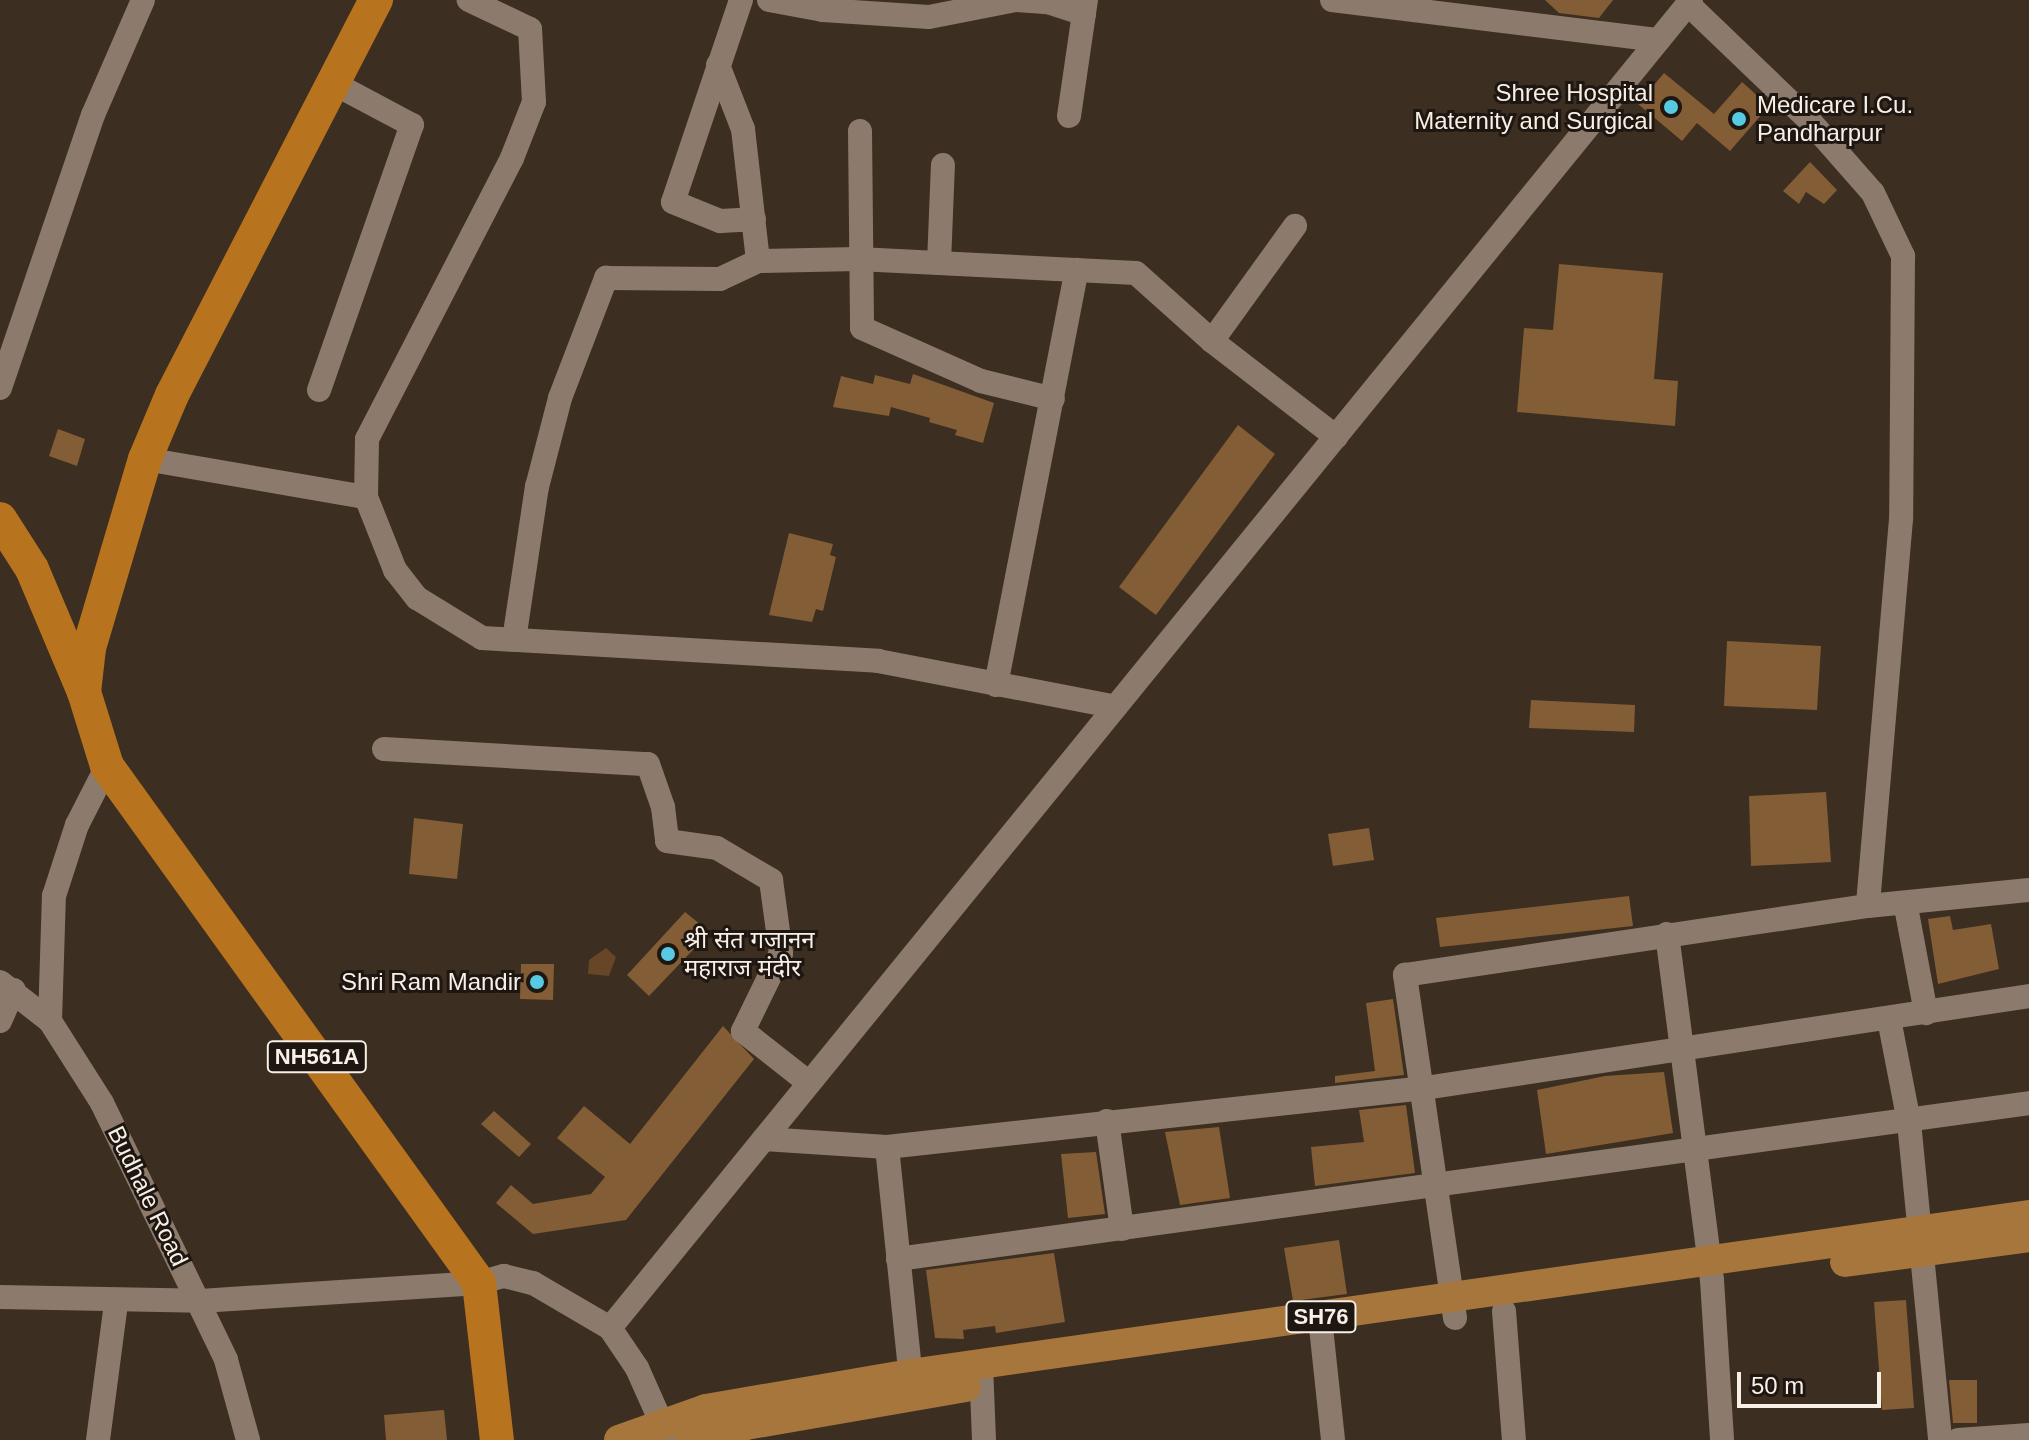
<!DOCTYPE html>
<meta charset="utf-8">
<style>
body{margin:0}
#map{position:relative;width:2029px;height:1440px;overflow:hidden;background:#3c2e20;font-family:Helvetica,"Noto Sans Devanagari",sans-serif}
div>[style]{position:absolute}
.green>*{inset:0;background:#664626}
.building>*{inset:0;background:#835d36}
.minor>*{height:24px;margin:-12px;padding:0 12px;transform-origin:12px;border-radius:12px;background:#8c7b6c}
.major>*{height:30px;margin:-15px;padding:0 15px;transform-origin:15px;border-radius:15px;background:#a6763d}
.highway>*{height:34px;margin:-17px;padding:0 17px;transform-origin:17px;border-radius:17px;background:#b8731e}
.dots>*{width:22px;height:22px;translate:-50% -50%;box-sizing:border-box;border:4px solid #1e1711;border-radius:50%}
span{translate:-50% -50%;white-space:nowrap;text-align:center;line-height:1.15;-webkit-text-stroke:6px #1e1711;paint-order:stroke}
.shield-label span{padding:2px 6px;background:#1e1711;border:2px solid;border-radius:6px;-webkit-text-stroke-width:0}
.shield-label{font-size:22px;color:#f8efe6;font-weight:700}
.poi-label{font-size:24px;color:#f8efe6}
.right{translate:-100% -50%;text-align:right}
.left{translate:0 -50%;text-align:left}
.street-label{font-size:24px;color:#f8efe6}
.scale{position:absolute;left:1737px;top:1372px;width:144px;height:36px;box-sizing:border-box;border:4px solid #f8efe6;border-top:0;padding-left:10px;font-size:24px;line-height:28px;white-space:nowrap;color:#f8efe6;-webkit-text-stroke:6px #1e1711;paint-order:stroke}
</style>
<div id="map">
<div class="green">
<i style="clip-path:polygon(606px 948px,616px 957px,609px 976px,588px 974px,589px 960px)"></i>
</div>
<div class="building">
<i style="clip-path:polygon(1545px 0,1613px 0,1599px 18px,1559px 13px)"></i>
<i style="clip-path:polygon(1664px 73px,1714px 114px,1742px 82px,1769px 106px,1730px 151px,1697px 123px,1682px 141px,1638px 104px)"></i>
<i style="clip-path:polygon(1810px 162px,1837px 190px,1824px 204px,1806px 192px,1799px 204px,1783px 191px)"></i>
<i style="clip-path:polygon(1559px 264px,1663px 273px,1654px 379px,1678px 381px,1675px 426px,1517px 412px,1524px 328px,1553px 330px)"></i>
<i style="clip-path:polygon(913px 374px,994px 403px,983px 443px,955px 435px,957px 430px,929px 422px,930px 418px,891px 407px,889px 416px,833px 407px,841px 376px,873px 384px,875px 375px,910px 384px)"></i>
<i style="clip-path:polygon(1238px 425px,1275px 454px,1156px 615px,1119px 587px)"></i>
<i style="clip-path:polygon(58px 429px,85px 439px,77px 466px,49px 456px)"></i>
<i style="clip-path:polygon(789px 533px,833px 544px,830px 555px,836px 557px,823px 611px,816px 609px,812px 622px,769px 615px)"></i>
<i style="clip-path:polygon(1727px 641px,1821px 646px,1817px 710px,1724px 706px)"></i>
<i style="clip-path:polygon(1531px 700px,1635px 705px,1634px 732px,1529px 728px)"></i>
<i style="clip-path:polygon(1826px 792px,1831px 862px,1751px 866px,1749px 796px)"></i>
<i style="clip-path:polygon(414px 818px,463px 824px,457px 879px,409px 874px)"></i>
<i style="clip-path:polygon(1369px 828px,1374px 860px,1333px 866px,1328px 834px)"></i>
<i style="clip-path:polygon(1629px 896px,1633px 926px,1440px 947px,1436px 918px)"></i>
<i style="clip-path:polygon(685px 912px,710px 932px,649px 996px,627px 975px)"></i>
<i style="clip-path:polygon(1950px 916px,1953px 930px,1991px 924px,1999px 969px,1938px 984px,1928px 919px)"></i>
<i style="clip-path:polygon(521px 964px,554px 964px,553px 1000px,520px 999px)"></i>
<i style="clip-path:polygon(1393px 999px,1404px 1075px,1335px 1083px,1335px 1076px,1375px 1071px,1366px 1003px)"></i>
<i style="clip-path:polygon(723px 1026px,754px 1059px,626px 1220px,533px 1234px,496px 1203px,511px 1185px,533px 1204px,591px 1194px,605px 1177px,557px 1138px,584px 1106px,630px 1144px)"></i>
<i style="clip-path:polygon(1664px 1072px,1673px 1133px,1546px 1154px,1537px 1090px,1605px 1076px)"></i>
<i style="clip-path:polygon(1406px 1105px,1415px 1173px,1315px 1186px,1311px 1147px,1364px 1142px,1359px 1110px)"></i>
<i style="clip-path:polygon(494px 1111px,531px 1144px,519px 1157px,481px 1124px)"></i>
<i style="clip-path:polygon(1219px 1127px,1230px 1198px,1180px 1205px,1165px 1132px)"></i>
<i style="clip-path:polygon(1096px 1152px,1105px 1214px,1068px 1218px,1061px 1154px)"></i>
<i style="clip-path:polygon(1339px 1240px,1347px 1294px,1293px 1301px,1284px 1248px)"></i>
<i style="clip-path:polygon(1054px 1253px,1065px 1322px,996px 1333px,995px 1326px,963px 1330px,964px 1339px,935px 1338px,926px 1270px)"></i>
<i style="clip-path:polygon(1906px 1300px,1914px 1408px,1882px 1410px,1874px 1302px)"></i>
<i style="clip-path:polygon(1949px 1380px,1977px 1380px,1977px 1423px,1953px 1423px)"></i>
<i style="clip-path:polygon(444px 1410px,447px 1440px,386px 1440px,384px 1415px)"></i>
</div>
<div class="minor">
<i style="left:741px;top:0;width:213px;rotate:108.6deg"></i>
<i style="left:673px;top:202px;width:51px;rotate:22deg"></i>
<i style="left:720px;top:221px;width:34px;rotate:-3deg"></i>
<i style="left:769px;top:0;width:55px;rotate:10.5deg"></i>
<i style="left:823px;top:10px;width:106px;rotate:3.8deg"></i>
<i style="left:929px;top:17px;width:89px;rotate:-11.1deg"></i>
<i style="left:1016px;top:0;width:32px;rotate:4deg"></i>
<i style="left:1048px;top:2px;width:38px;rotate:18deg"></i>
<i style="left:1332px;top:0;width:329px;rotate:7deg"></i>
<i style="left:1688px;top:4px;width:166px;rotate:43.8deg"></i>
<i style="left:1808px;top:119px;width:98px;rotate:48.7deg"></i>
<i style="left:1873px;top:193px;width:70px;rotate:64.5deg"></i>
<i style="left:1903px;top:256px;width:263px;rotate:90.4deg"></i>
<i style="left:1901px;top:519px;width:388px;rotate:94.9deg"></i>
<i style="left:718px;top:65px;width:69px;rotate:68.7deg"></i>
<i style="left:743px;top:129px;width:133px;rotate:83.5deg"></i>
<i style="left:1069px;top:116px;width:117px;rotate:-81.7deg"></i>
<i style="left:860px;top:131px;width:197px;rotate:89.4deg"></i>
<i style="left:862px;top:328px;width:130px;rotate:24deg"></i>
<i style="left:981px;top:381px;width:74px;rotate:14deg"></i>
<i style="left:939px;top:263px;width:98px;rotate:-87.7deg"></i>
<i style="left:1212px;top:341px;width:142px;rotate:-54.2deg"></i>
<i style="left:0;top:388px;width:288px;rotate:-71.2deg"></i>
<i style="left:93px;top:115px;width:125px;rotate:-66.5deg"></i>
<i style="left:319px;top:390px;width:281px;rotate:-70.7deg"></i>
<i style="left:412px;top:125px;width:87px;rotate:-152deg"></i>
<i style="left:145px;top:459px;width:224px;rotate:9.8deg"></i>
<i style="left:366px;top:497px;width:79px;rotate:68.3deg"></i>
<i style="left:395px;top:570px;width:36px;rotate:52deg"></i>
<i style="left:417px;top:598px;width:76px;rotate:31.6deg"></i>
<i style="left:482px;top:638px;width:397px;rotate:3.3deg"></i>
<i style="left:878px;top:661px;width:242px;rotate:10.9deg"></i>
<i style="left:366px;top:497px;width:58px;rotate:-89deg"></i>
<i style="left:367px;top:439px;width:316px;rotate:-62.7deg"></i>
<i style="left:512px;top:158px;width:60px;rotate:-68.6deg"></i>
<i style="left:534px;top:102px;width:73px;rotate:-93.1deg"></i>
<i style="left:530px;top:29px;width:68px;rotate:-154.6deg"></i>
<i style="left:514px;top:640px;width:155px;rotate:-81.5deg"></i>
<i style="left:537px;top:487px;width:92px;rotate:-75.5deg"></i>
<i style="left:560px;top:398px;width:129px;rotate:-69deg"></i>
<i style="left:606px;top:278px;width:114px;rotate:0.5deg"></i>
<i style="left:720px;top:279px;width:42px;rotate:-25.3deg"></i>
<i style="left:758px;top:261px;width:100px;rotate:-1.1deg"></i>
<i style="left:858px;top:259px;width:278px;rotate:2.9deg"></i>
<i style="left:1136px;top:273px;width:102px;rotate:41.8deg"></i>
<i style="left:1212px;top:341px;width:157px;rotate:37.7deg"></i>
<i style="left:996px;top:685px;width:423px;rotate:-79deg"></i>
<i style="left:384px;top:749px;width:264px;rotate:3.3deg"></i>
<i style="left:648px;top:764px;width:46px;rotate:70.8deg"></i>
<i style="left:663px;top:807px;width:34px;rotate:83deg"></i>
<i style="left:667px;top:841px;width:50px;rotate:8deg"></i>
<i style="left:717px;top:848px;width:63px;rotate:30.7deg"></i>
<i style="left:771px;top:880px;width:74px;rotate:82.2deg"></i>
<i style="left:781px;top:953px;width:87px;rotate:116deg"></i>
<i style="left:743px;top:1031px;width:84px;rotate:38.2deg"></i>
<i style="left:1906px;top:907px;width:108px;rotate:79.3deg"></i>
<i style="left:1667px;top:934px;width:349px;rotate:82.6deg"></i>
<i style="left:1712px;top:1280px;width:160px;rotate:86.4deg"></i>
<i style="left:0;top:982px;width:63px;rotate:38deg"></i>
<i style="left:50px;top:1021px;width:97px;rotate:57.6deg"></i>
<i style="left:102px;top:1103px;width:285px;rotate:64.2deg"></i>
<i style="left:226px;top:1360px;width:83px;rotate:74.6deg"></i>
<i style="left:1889px;top:1019px;width:105px;rotate:79deg"></i>
<i style="left:1909px;top:1122px;width:320px;rotate:84.4deg"></i>
<i style="left:0;top:1021px;width:34px;rotate:-66deg"></i>
<i style="left:50px;top:1021px;width:125px;rotate:-88.2deg"></i>
<i style="left:54px;top:896px;width:75px;rotate:-72.1deg"></i>
<i style="left:77px;top:825px;width:66px;rotate:-63deg"></i>
<i style="left:1107px;top:1121px;width:109px;rotate:82.1deg"></i>
<i style="left:764px;top:1139px;width:123px;rotate:3.7deg"></i>
<i style="left:887px;top:1147px;width:541px;rotate:-6.26deg"></i>
<i style="left:1425px;top:1088px;width:611px;rotate:-8.66deg"></i>
<i style="left:887px;top:1147px;width:245px;rotate:84.1deg"></i>
<i style="left:898px;top:1259px;width:1142px;rotate:-7.85deg"></i>
<i style="left:0;top:1297px;width:200px;rotate:1.1deg"></i>
<i style="left:200px;top:1301px;width:280px;rotate:-3.7deg"></i>
<i style="left:479px;top:1283px;width:26px;rotate:-16deg"></i>
<i style="left:504px;top:1276px;width:30px;rotate:14deg"></i>
<i style="left:533px;top:1283px;width:89px;rotate:30.3deg"></i>
<i style="left:610px;top:1328px;width:48px;rotate:56deg"></i>
<i style="left:637px;top:1368px;width:79px;rotate:66deg"></i>
<i style="left:1504px;top:1311px;width:129px;rotate:85.6deg"></i>
<i style="left:1320px;top:1318px;width:123px;rotate:83.9deg"></i>
<i style="left:1455px;top:1318px;width:347px;rotate:-98.3deg"></i>
<i style="left:1405px;top:975px;width:468px;rotate:-8.5deg"></i>
<i style="left:1868px;top:906px;width:162px;rotate:-5.7deg"></i>
<i style="left:610px;top:1328px;width:1712px;rotate:-50.85deg"></i>
<i style="left:981px;top:1365px;width:75px;rotate:87.7deg"></i>
<i style="left:98px;top:1440px;width:138px;rotate:-82.5deg"></i>
<i style="left:1958px;top:1440px;width:71px;rotate:-4deg"></i>
</div>
<div class="major">
<i style="left:1845px;top:1262px;width:186px;rotate:-7.7deg"></i>
<i style="left:619px;top:1440px;width:92px;rotate:-19.6deg"></i>
<i style="left:706px;top:1409px;width:207px;rotate:-9.7deg"></i>
<i style="left:910px;top:1374px;width:1130px;rotate:-8.09deg"></i>
<i style="left:689px;top:1440px;width:59px;rotate:-14.7deg"></i>
<i style="left:746px;top:1425px;width:223px;rotate:-9.8deg"></i>
</div>
<div class="highway">
<i style="left:0;top:519px;width:59px;rotate:57.4deg"></i>
<i style="left:32px;top:569px;width:134px;rotate:67.1deg"></i>
<i style="left:84px;top:692px;width:77px;rotate:72.7deg"></i>
<i style="left:107px;top:766px;width:637px;rotate:54.26deg"></i>
<i style="left:479px;top:1283px;width:158px;rotate:83.5deg"></i>
<i style="left:84px;top:692px;width:44px;rotate:-83.5deg"></i>
<i style="left:89px;top:648px;width:197px;rotate:-73.5deg"></i>
<i style="left:145px;top:459px;width:69px;rotate:-67.1deg"></i>
<i style="left:172px;top:395px;width:445px;rotate:-62.7deg"></i>
</div>
<div class="dots">
<i style="left:1671px;top:107px;background:#57c9e3"></i>
<i style="left:1739px;top:119px;background:#57c9e3"></i>
<i style="left:668px;top:954px;background:#57c9e3"></i>
<i style="left:537px;top:982px;background:#57c9e3"></i>
</div>
<div class="shield-label">
<span style="left:317px;top:1057px">NH561A</span>
<span style="left:1321px;top:1317px">SH76</span>
</div>
<div class="poi-label">
<span class="right" style="left:1653px;top:107px">Shree Hospital<br>Maternity and Surgical</span>
<span class="left" style="left:1757px;top:119px">Medicare I.Cu.<br>Pandharpur</span>
<span class="left" style="left:684px;top:954px">श्री संंत गजानन<br>महाराज मंदीर</span>
<span class="right" style="left:521px;top:982px">Shri Ram Mandir</span>
</div>
<div class="street-label">
<span style="left:148px;top:1196px;rotate:64deg">Budhale Road</span>
</div>
<div class="scale">50 m</div>
</div>
